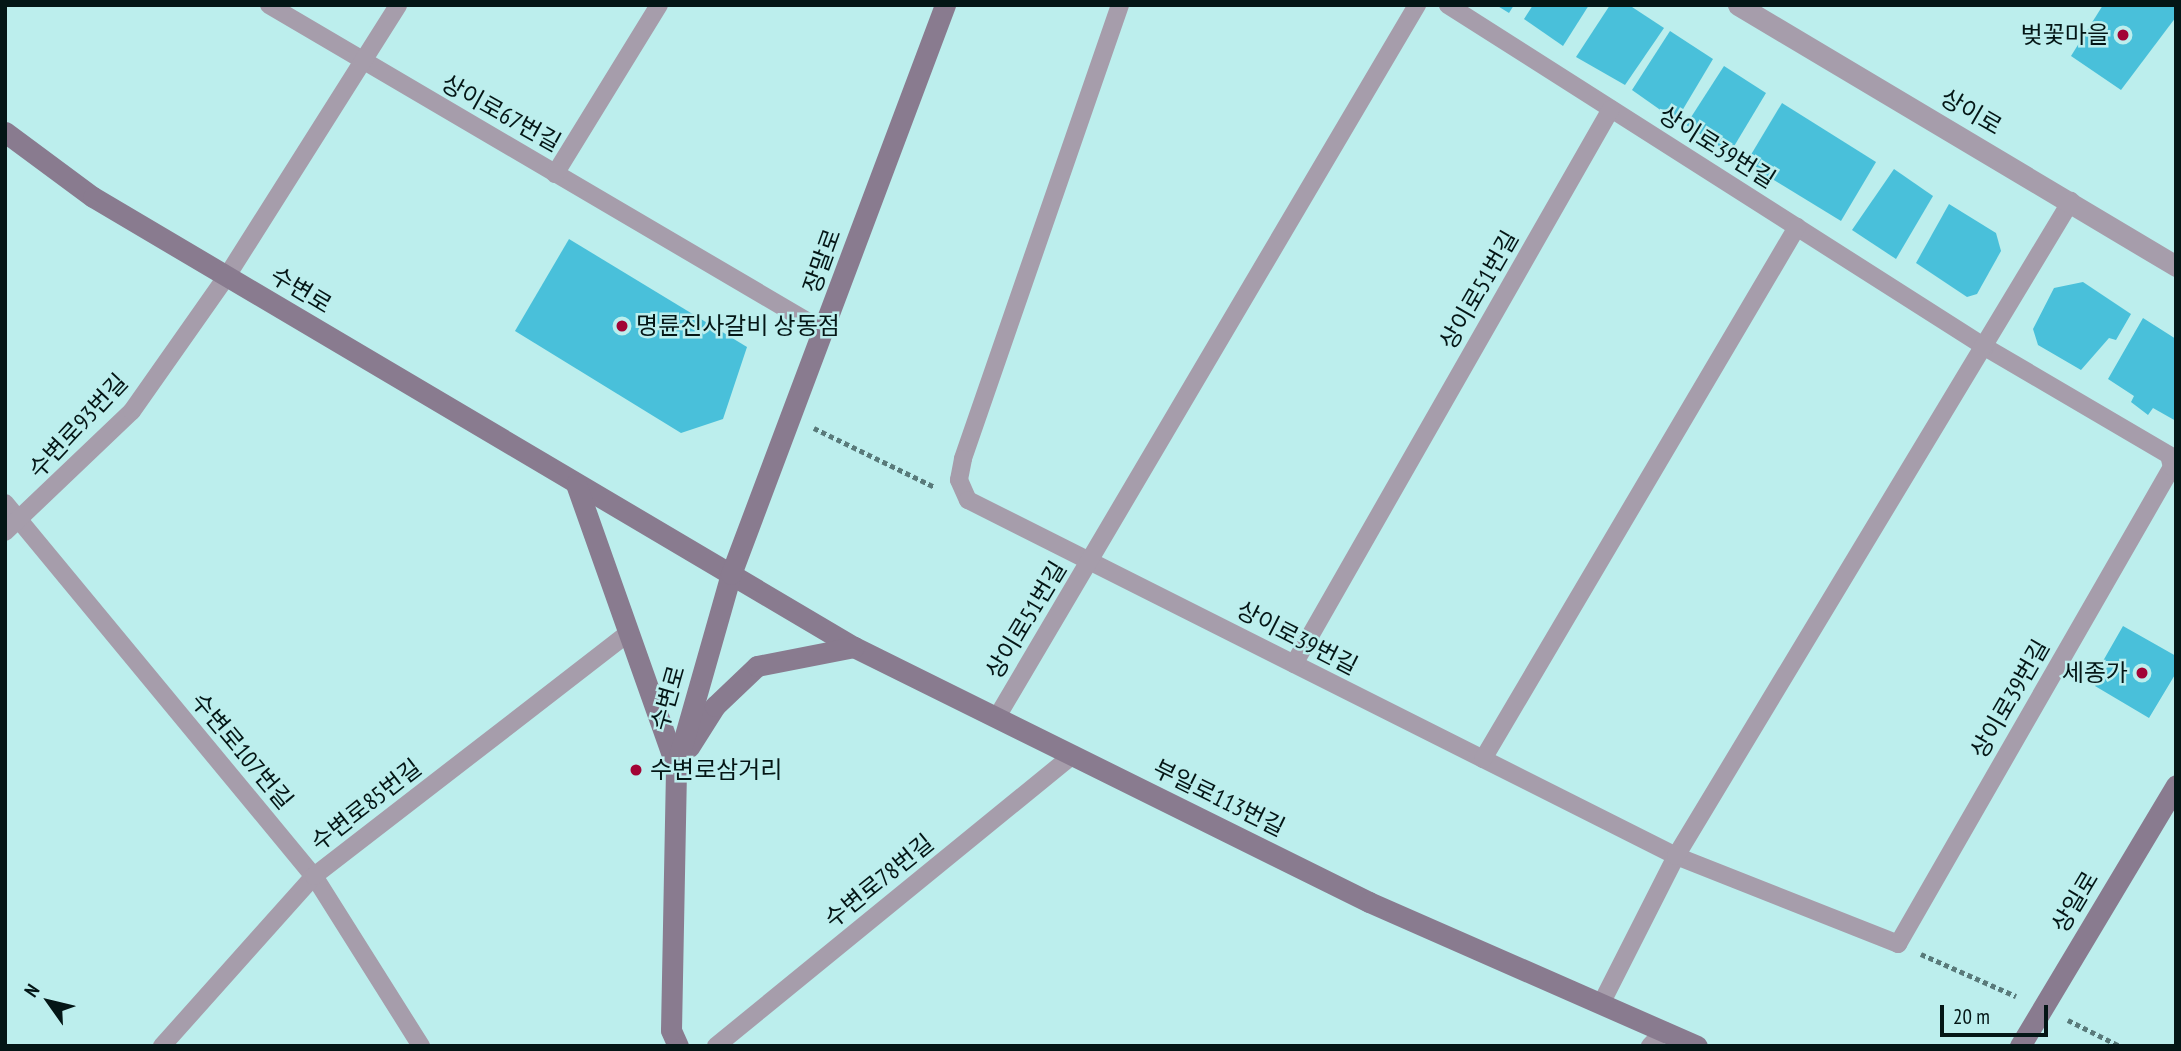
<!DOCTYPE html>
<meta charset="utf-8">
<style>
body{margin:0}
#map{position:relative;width:2181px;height:1051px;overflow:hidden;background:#bceeed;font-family:"PT Sans Narrow","Noto Sans KR",sans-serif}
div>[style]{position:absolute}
.building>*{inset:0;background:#49c0da}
.path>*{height:4.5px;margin-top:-2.25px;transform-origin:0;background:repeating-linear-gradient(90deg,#597a7a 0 5px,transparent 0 8.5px)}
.lane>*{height:18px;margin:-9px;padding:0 9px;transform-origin:9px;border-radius:9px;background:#a69dab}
.street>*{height:21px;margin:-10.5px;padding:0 10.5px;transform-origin:10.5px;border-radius:10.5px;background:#a69dab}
.secondary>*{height:21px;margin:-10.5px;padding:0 10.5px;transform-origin:10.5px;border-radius:10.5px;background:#897b8f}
.dots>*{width:19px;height:19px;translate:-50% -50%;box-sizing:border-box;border:4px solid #bceeed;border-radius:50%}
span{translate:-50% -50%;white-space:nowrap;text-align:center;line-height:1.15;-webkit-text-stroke:5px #bceeed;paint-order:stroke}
.poi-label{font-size:24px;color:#041616}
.right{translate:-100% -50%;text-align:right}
.left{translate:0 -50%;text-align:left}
.street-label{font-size:24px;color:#041616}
.frame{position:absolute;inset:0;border:7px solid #041616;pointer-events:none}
.north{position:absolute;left:14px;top:967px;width:70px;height:70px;-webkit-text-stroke:5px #bceeed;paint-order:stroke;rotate:304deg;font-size:19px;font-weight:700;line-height:28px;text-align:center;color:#041616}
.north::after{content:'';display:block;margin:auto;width:24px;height:32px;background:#041616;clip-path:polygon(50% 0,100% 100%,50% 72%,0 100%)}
.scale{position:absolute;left:1940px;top:1005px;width:108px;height:32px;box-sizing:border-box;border:4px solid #041616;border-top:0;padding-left:9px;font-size:21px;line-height:24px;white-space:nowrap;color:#041616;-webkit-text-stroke:5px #bceeed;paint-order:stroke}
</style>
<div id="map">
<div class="building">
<i style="clip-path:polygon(1496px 5px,1514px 5px,1509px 13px)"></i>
<i style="clip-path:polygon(1533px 5px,1589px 5px,1563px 46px,1524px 19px)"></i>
<i style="clip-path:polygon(1610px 5px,1629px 5px,1664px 28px,1625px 85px,1576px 57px)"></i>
<i style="clip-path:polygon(2103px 5px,2176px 5px,2176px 17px,2121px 90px,2071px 56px)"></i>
<i style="clip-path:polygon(1670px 31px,1713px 59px,1676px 121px,1632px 90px)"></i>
<i style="clip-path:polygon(1724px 66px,1766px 93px,1730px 153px,1686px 125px)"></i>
<i style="clip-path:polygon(1782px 103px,1876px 162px,1841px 221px,1746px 163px)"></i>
<i style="clip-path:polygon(1894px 169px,1933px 196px,1896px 259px,1852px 230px)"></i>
<i style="clip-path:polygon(1949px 204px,1996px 233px,2001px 251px,1977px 294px,1967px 297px,1916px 263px)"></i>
<i style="clip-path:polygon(569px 239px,747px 347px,723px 419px,681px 433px,515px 331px)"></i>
<i style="clip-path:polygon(2083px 282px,2131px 314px,2116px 340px,2109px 338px,2081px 370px,2038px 345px,2033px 329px,2054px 288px)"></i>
<i style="clip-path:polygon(2143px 318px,2176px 339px,2176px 421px,2153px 408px,2148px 415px,2131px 402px,2134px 396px,2108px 379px)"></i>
<i style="clip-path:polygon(2123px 626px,2176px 656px,2176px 673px,2149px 718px,2095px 686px,2107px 664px,2103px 661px)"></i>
</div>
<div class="path">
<i style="left:814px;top:428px;width:135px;rotate:26deg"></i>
<i style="left:1921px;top:954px;width:104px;rotate:23.9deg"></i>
<i style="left:2068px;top:1020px;width:58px;rotate:26.6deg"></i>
</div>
<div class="lane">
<i style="left:269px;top:5px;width:644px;rotate:30.43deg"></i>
<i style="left:1120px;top:5px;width:480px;rotate:109.1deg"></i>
<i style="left:963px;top:459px;width:21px;rotate:101deg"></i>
<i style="left:959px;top:480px;width:22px;rotate:66deg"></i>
<i style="left:968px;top:500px;width:792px;rotate:26.69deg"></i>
<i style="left:1676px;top:856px;width:239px;rotate:21.6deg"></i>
<i style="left:1898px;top:944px;width:550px;rotate:-60.13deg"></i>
<i style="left:2172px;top:467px;width:12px;rotate:-104deg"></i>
<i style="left:2169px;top:455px;width:213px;rotate:-149.6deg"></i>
<i style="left:1985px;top:347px;width:637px;rotate:-147.51deg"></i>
<i style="left:555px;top:174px;width:198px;rotate:-58.4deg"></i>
<i style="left:5px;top:503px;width:484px;rotate:50.4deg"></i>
<i style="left:314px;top:876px;width:201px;rotate:57.8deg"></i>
<i style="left:5px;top:532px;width:175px;rotate:-43.6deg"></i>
<i style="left:132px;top:411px;width:165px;rotate:-54.9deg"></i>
<i style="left:227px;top:276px;width:320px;rotate:-57.7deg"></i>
<i style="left:1294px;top:664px;width:639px;rotate:-60.27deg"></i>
<i style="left:997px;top:717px;width:827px;rotate:-59.46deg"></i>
<i style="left:1483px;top:759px;width:618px;rotate:-59.45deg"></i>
<i style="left:1601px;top:1004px;width:166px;rotate:-63.1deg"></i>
<i style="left:1676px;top:856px;width:765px;rotate:-58.91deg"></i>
<i style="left:162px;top:1046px;width:228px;rotate:-48.2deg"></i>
<i style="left:314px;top:876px;width:397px;rotate:-37.7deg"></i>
<i style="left:716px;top:1046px;width:461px;rotate:-39.2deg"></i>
<i style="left:1650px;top:1046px;width:21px;rotate:-47deg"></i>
</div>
<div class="street">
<i style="left:1738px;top:5px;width:510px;rotate:30.79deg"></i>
</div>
<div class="secondary">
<i style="left:5px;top:132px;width:109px;rotate:36.5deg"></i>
<i style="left:93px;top:197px;width:884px;rotate:30.6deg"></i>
<i style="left:854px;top:647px;width:575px;rotate:26.34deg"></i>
<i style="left:1369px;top:902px;width:358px;rotate:23.7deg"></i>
<i style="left:576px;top:484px;width:300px;rotate:70.5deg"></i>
<i style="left:689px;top:747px;width:49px;rotate:-57.6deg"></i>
<i style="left:715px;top:706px;width:58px;rotate:-43.6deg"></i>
<i style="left:757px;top:666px;width:99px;rotate:-11.1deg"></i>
<i style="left:678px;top:1046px;width:17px;rotate:-114deg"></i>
<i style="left:671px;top:1030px;width:263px;rotate:-88.9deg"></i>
<i style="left:676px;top:767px;width:201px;rotate:-74.1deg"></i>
<i style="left:731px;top:574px;width:608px;rotate:-69.39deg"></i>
<i style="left:2020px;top:1046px;width:304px;rotate:-59.1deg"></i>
</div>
<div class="dots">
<i style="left:2123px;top:35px;background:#a20335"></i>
<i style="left:622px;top:326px;background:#a20335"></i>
<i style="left:2142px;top:673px;background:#a20335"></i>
<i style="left:636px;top:770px;background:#a20335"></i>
</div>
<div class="poi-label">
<span class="right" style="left:2109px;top:35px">벚꽃마을</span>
<span class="left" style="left:636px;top:326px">명륜진사갈비 상동점</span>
<span class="right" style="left:2128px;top:673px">세종가</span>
<span class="left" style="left:650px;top:770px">수변로삼거리</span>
</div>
<div class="street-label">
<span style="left:1971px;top:112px;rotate:30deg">상이로</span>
<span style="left:501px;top:113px;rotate:29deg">상이로67번길</span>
<span style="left:1717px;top:147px;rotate:32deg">상이로39번길</span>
<span style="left:822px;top:261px;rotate:-70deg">장말로</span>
<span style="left:301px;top:290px;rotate:31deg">수변로</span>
<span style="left:1479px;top:290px;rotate:-60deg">상이로51번길</span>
<span style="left:78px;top:426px;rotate:-47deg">수변로93번길</span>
<span style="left:1026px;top:620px;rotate:-59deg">상이로51번길</span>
<span style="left:1297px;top:638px;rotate:27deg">상이로39번길</span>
<span style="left:668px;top:698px;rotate:-74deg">수변로</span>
<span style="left:2010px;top:699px;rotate:-60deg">상이로39번길</span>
<span style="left:242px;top:751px;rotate:50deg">수변로107번길</span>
<span style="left:1219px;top:798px;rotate:26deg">부일로113번길</span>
<span style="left:366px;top:805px;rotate:-38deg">수변로85번길</span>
<span style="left:879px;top:881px;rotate:-39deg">수변로78번길</span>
<span style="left:2075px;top:902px;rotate:-59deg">상일로</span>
</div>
<div class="frame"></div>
<div class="north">N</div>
<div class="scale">20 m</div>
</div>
